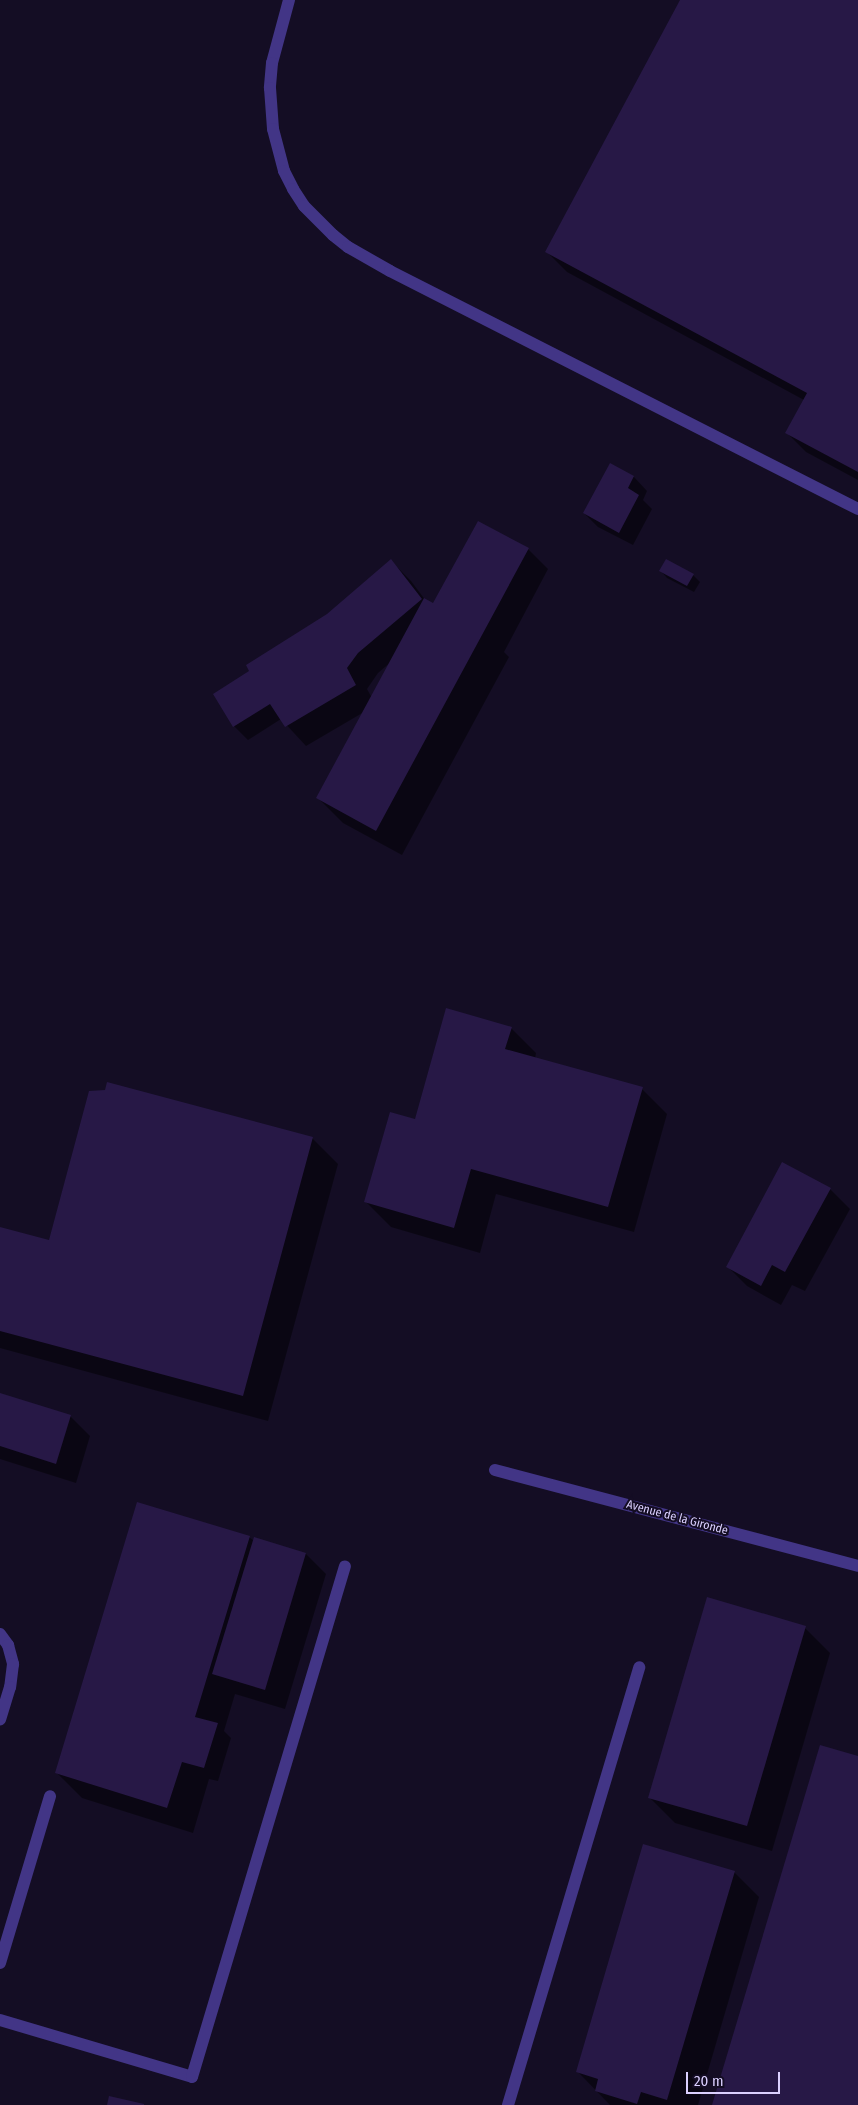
<!DOCTYPE html>
<style>
body{margin:0}
#map{position:relative;width:858px;height:2105px;overflow:hidden;background:#140d24;font-family:"Fira Sans Condensed",sans-serif}
div>[style]{position:absolute}
.shadow>*{inset:0;background:#0007}
.building>*{inset:0;background:#271846}
.lane>*{height:12px;margin:-6px;padding:0 6px;transform-origin:6px;border-radius:6px;background:#423586}
span{translate:-50% -50%;white-space:nowrap;text-align:center;line-height:1.15;-webkit-text-stroke:4px #140d24;paint-order:stroke}
.street-label{font-size:12px;color:#dbd0ff}
.scale{position:absolute;left:686px;top:2072px;width:94px;height:22px;box-sizing:border-box;border:2px solid #dbd0ff;border-top:0;padding-left:6px;font-size:15px;line-height:18px;white-space:nowrap;color:#dbd0ff;-webkit-text-stroke:4px #140d24;paint-order:stroke}
</style>
<div id="map">
<div class="shadow">
<i style="clip-path:polygon(681px 0,858px 0,858px 480px,806px 452px,786px 432px,804px 400px,567px 272px,547px 252px)"></i>
<i style="clip-path:polygon(611px 465px,634px 477px,647px 491px,643px 500px,652px 509px,633px 545px,598px 527px,584px 513px)"></i>
<i style="clip-path:polygon(evenodd,528px 549px,548px 569px,504px 652px,509px 657px,402px 855px,343px 823px,318px 798px,364px 712px,306px 746px,281px 719px,248px 740px,234px 726px,214px 694px,251px 672px,327px 615px,391px 561px,411px 581px,426px 601px,439px 608px,528px 549px,392px 661px,372px 698px,367px 689px,378px 673px,392px 661px)"></i>
<i style="clip-path:polygon(661px 571px,693px 575px,700px 582px,694px 592px,667px 578px)"></i>
<i style="clip-path:polygon(511px 1028px,536px 1053px,535px 1059px,642px 1089px,667px 1114px,634px 1232px,496px 1194px,480px 1253px,391px 1227px,366px 1202px,416px 1121px)"></i>
<i style="clip-path:polygon(312px 1138px,338px 1164px,268px 1421px,0 1348px,0 1228px,50px 1242px)"></i>
<i style="clip-path:polygon(830px 1189px,850px 1209px,805px 1291px,792px 1285px,781px 1305px,747px 1286px,727px 1266px)"></i>
<i style="clip-path:polygon(0 1394px,70px 1416px,90px 1436px,76px 1483px,0 1459px)"></i>
<i style="clip-path:polygon(249px 1537px,254px 1541px,306px 1554px,326px 1574px,285px 1709px,235px 1694px,224px 1731px,231px 1738px,218px 1781px,209px 1779px,193px 1833px,82px 1798px,57px 1773px)"></i>
<i style="clip-path:polygon(805px 1628px,830px 1653px,772px 1851px,675px 1823px,649px 1797px)"></i>
<i style="clip-path:polygon(734px 1872px,759px 1897px,698px 2105px,610px 2105px,578px 2072px)"></i>
</div>
<div class="building">
<i style="clip-path:polygon(680px 0,858px 0,858px 472px,785px 433px,807px 393px,545px 252px)"></i>
<i style="clip-path:polygon(610px 463px,634px 476px,628px 488px,639px 495px,619px 533px,583px 513px)"></i>
<i style="clip-path:polygon(478px 521px,529px 548px,376px 831px,316px 798px,424px 598px,433px 603px)"></i>
<i style="clip-path:polygon(391px 559px,422px 599px,358px 653px,347px 668px,356px 685px,285px 727px,270px 704px,233px 727px,213px 694px,249px 671px,246px 665px,327px 614px)"></i>
<i style="clip-path:polygon(666px 559px,694px 574px,687px 586px,659px 571px)"></i>
<i style="clip-path:polygon(446px 1008px,512px 1027px,505px 1049px,643px 1087px,608px 1207px,471px 1169px,454px 1228px,364px 1202px,390px 1112px,415px 1119px)"></i>
<i style="clip-path:polygon(107px 1082px,313px 1137px,243px 1396px,0 1331px,0 1227px,49px 1240px,89px 1091px,105px 1090px)"></i>
<i style="clip-path:polygon(782px 1162px,831px 1188px,785px 1272px,772px 1265px,761px 1286px,726px 1267px)"></i>
<i style="clip-path:polygon(0 1393px,71px 1415px,56px 1464px,0 1446px)"></i>
<i style="clip-path:polygon(137px 1502px,250px 1536px,195px 1717px,218px 1723px,204px 1768px,182px 1762px,167px 1808px,55px 1773px)"></i>
<i style="clip-path:polygon(254px 1537px,306px 1553px,265px 1690px,212px 1674px)"></i>
<i style="clip-path:polygon(707px 1597px,806px 1626px,747px 1826px,648px 1798px)"></i>
<i style="clip-path:polygon(820px 1745px,858px 1756px,858px 2105px,712px 2105px)"></i>
<i style="clip-path:polygon(643px 1844px,735px 1871px,667px 2100px,641px 2092px,637px 2104px,595px 2091px,598px 2079px,576px 2072px)"></i>
<i style="clip-path:polygon(109px 2096px,144px 2104px,144px 2105px,107px 2105px)"></i>
</div>
<div class="lane">
<i style="left:289px;top:0;width:65px;rotate:105.1deg"></i>
<i style="left:272px;top:63px;width:25px;rotate:95deg"></i>
<i style="left:270px;top:88px;width:41px;rotate:85.8deg"></i>
<i style="left:273px;top:129px;width:43px;rotate:75.3deg"></i>
<i style="left:284px;top:171px;width:20px;rotate:63deg"></i>
<i style="left:293px;top:189px;width:20px;rotate:57deg"></i>
<i style="left:304px;top:206px;width:41px;rotate:45deg"></i>
<i style="left:333px;top:235px;width:19px;rotate:39deg"></i>
<i style="left:348px;top:247px;width:48px;rotate:29.7deg"></i>
<i style="left:390px;top:271px;width:525px;rotate:26.96deg"></i>
<i style="left:495px;top:1470px;width:375px;rotate:14.8deg"></i>
<i style="left:0;top:1634px;width:14px;rotate:54deg"></i>
<i style="left:8px;top:1645px;width:20px;rotate:75deg"></i>
<i style="left:13px;top:1664px;width:23px;rotate:97deg"></i>
<i style="left:10px;top:1687px;width:34px;rotate:107deg"></i>
<i style="left:0;top:1963px;width:174px;rotate:-73.3deg"></i>
<i style="left:0;top:2020px;width:200px;rotate:16.5deg"></i>
<i style="left:192px;top:2077px;width:533px;rotate:-73.33deg"></i>
<i style="left:508px;top:2105px;width:457px;rotate:-73.3deg"></i>
</div>
<div class="street-label">
<span style="left:677px;top:1518px;rotate:15deg">Avenue de la Gironde</span>
</div>
<div class="scale">20 m</div>
</div>
